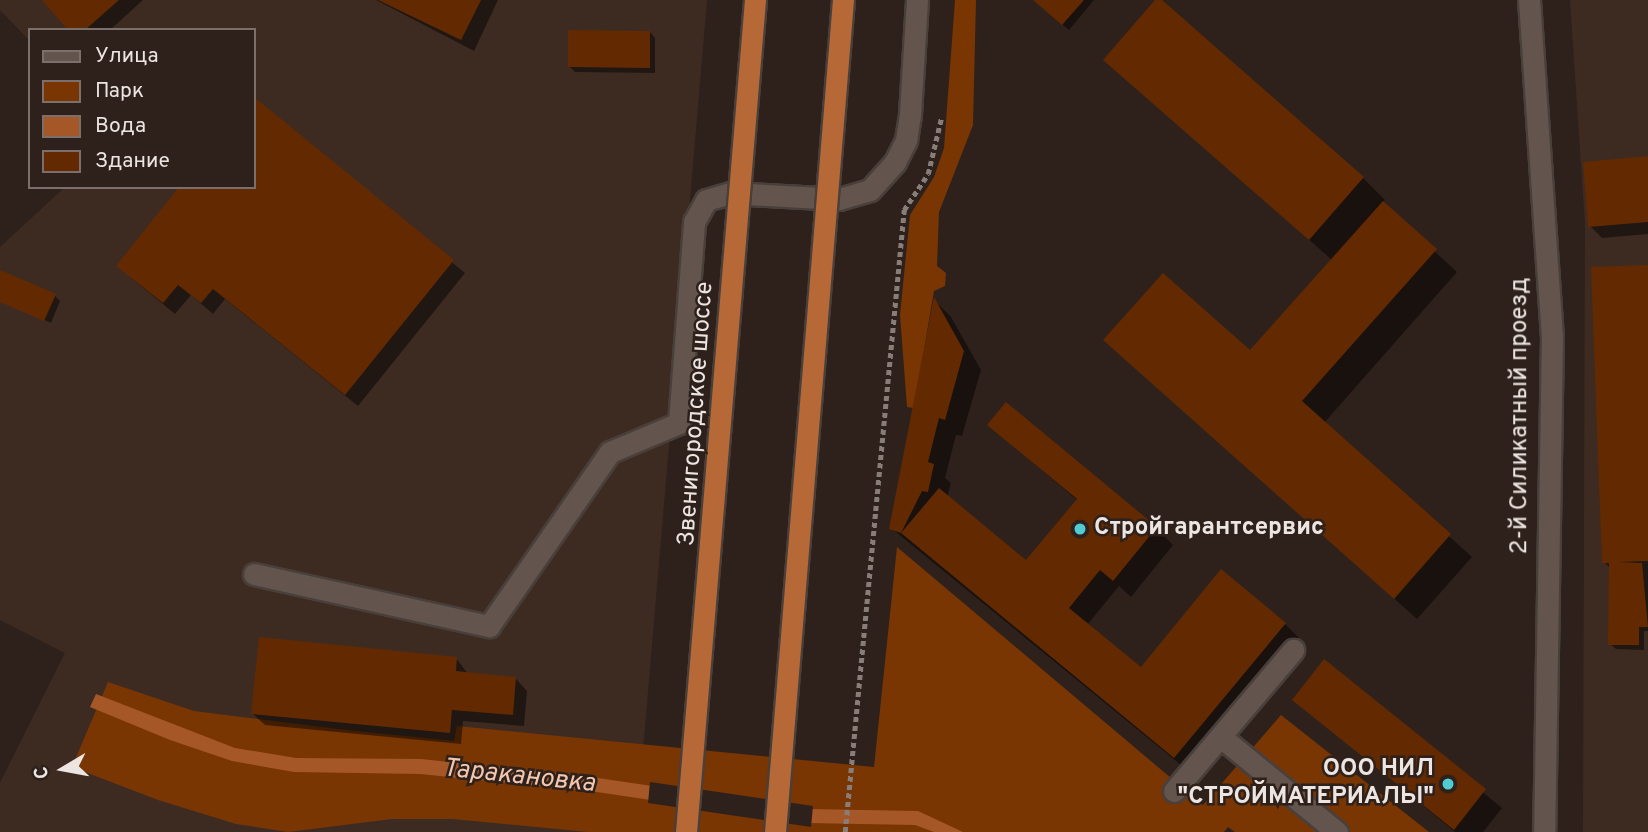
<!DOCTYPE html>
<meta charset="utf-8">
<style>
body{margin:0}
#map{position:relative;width:1648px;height:832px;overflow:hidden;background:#2e211b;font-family:Overpass,sans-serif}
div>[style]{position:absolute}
.built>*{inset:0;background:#3d2b22}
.green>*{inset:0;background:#793603}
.water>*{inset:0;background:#a65728}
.pier>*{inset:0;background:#2e211b}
.shadow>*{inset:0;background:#0007}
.building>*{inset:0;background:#632a01}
.path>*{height:4.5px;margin-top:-2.25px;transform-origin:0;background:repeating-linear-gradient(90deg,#887e79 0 5px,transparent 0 8.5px)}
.roads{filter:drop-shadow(2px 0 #493f3b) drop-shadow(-2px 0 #493f3b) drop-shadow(0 2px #493f3b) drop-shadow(0 -2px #493f3b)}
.minor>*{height:21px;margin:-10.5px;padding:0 10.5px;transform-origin:10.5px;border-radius:10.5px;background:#63554d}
.bridges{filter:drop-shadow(2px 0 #493f3b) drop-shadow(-2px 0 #493f3b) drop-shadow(0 2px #493f3b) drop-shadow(0 -2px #493f3b)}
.major-bridge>*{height:21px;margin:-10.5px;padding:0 10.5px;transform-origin:10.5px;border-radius:10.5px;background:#b66936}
.dots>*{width:19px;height:19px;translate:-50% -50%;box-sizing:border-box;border:4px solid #2e211b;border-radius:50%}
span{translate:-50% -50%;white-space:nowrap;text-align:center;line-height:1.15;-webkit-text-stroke:5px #2e211b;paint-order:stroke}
.street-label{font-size:24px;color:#ede5e1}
.poi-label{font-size:24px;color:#ede5e1;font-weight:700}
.left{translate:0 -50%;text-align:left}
.right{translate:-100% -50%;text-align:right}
.water-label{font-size:26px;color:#f3c7af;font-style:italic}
.legend{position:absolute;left:28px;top:28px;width:228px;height:161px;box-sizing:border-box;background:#2e211b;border:2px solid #7a6f6a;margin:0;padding:9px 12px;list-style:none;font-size:21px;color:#ede5e1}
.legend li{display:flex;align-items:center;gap:14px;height:35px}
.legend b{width:35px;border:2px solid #7a6f6a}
.north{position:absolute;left:28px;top:734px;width:70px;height:70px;-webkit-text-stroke:5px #2e211b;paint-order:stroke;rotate:260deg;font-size:19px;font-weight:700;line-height:28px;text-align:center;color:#ede5e1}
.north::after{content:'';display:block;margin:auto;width:24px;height:32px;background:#ede5e1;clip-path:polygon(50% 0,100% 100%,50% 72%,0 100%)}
</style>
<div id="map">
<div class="built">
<i style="clip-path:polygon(0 0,707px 0,636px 832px,0 832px,0 783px,65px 653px,0 620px,0 247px,65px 187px,254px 187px,254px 30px,30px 30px,30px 41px,0 10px)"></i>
<i style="clip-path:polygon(1570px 0,1648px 0,1648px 832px,1583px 832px,1585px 224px)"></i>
</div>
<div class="green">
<i style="clip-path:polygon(955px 0,976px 0,973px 125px,939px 212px,937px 266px,946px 273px,945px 286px,934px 291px,914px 408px,907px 407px,900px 315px,910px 215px,934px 177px,944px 148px)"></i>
<i style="clip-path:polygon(897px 547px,1203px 805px,1281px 715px,1429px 832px,1235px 832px,1228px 827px,1224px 832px,588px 832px,452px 819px,392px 819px,288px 832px,236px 824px,158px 800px,72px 767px,108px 682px,194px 711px,347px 730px,454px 741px,457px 726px,874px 767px)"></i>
</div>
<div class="water">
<i style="clip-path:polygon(96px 694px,235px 748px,296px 758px,421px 759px,591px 777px,808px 809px,918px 811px,963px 832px,934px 832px,915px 825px,807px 823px,590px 791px,420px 774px,294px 772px,232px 761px,170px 740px,90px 707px)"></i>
</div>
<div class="pier">
<i style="clip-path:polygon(650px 782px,813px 806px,811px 827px,648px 803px)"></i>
</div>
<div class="shadow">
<i style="clip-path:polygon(44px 0,143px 0,110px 30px,70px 30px)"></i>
<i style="clip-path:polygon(376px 0,498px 0,474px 51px)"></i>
<i style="clip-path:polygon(1034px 0,1094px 0,1069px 30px)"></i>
<i style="clip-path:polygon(1159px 0,1363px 178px,1385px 200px,1382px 203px,1457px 272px,1324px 423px,1472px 557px,1417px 619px,1105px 340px,1250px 353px,1332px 260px,1105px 60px)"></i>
<i style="clip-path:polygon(650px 32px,655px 38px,655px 73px,575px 72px,569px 66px)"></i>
<i style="clip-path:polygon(254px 100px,465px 273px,358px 406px,225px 299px,213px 314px,191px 295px,175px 314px,130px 277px,254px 187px)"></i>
<i style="clip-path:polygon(1648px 158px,1648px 234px,1602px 238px,1590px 226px)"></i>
<i style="clip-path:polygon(1648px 267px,1648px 631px,1644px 631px,1644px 650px,1616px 649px,1610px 644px,1611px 569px,1604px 562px)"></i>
<i style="clip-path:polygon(0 274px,55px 296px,60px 301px,51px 323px,0 300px)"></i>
<i style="clip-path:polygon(935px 301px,951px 317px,981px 370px,962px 436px,956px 435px,945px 478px,951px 483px,947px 497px,1027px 563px,1078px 501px,989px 425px,1156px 528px,1173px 545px,1131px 597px,1119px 586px,1087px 625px,1141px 670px,1285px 624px,1302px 641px,1192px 774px,891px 528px)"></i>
<i style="clip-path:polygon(456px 658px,468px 674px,516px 679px,527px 691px,524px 726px,463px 721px,461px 744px,265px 725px,253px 714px)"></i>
<i style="clip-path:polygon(1324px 662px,1502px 808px,1483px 832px,1455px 832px,1294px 699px)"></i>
</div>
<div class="building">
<i style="clip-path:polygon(42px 0,119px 0,85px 30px,68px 30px)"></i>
<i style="clip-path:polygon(378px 0,481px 0,461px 40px)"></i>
<i style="clip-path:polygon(1033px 0,1084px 0,1062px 25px)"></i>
<i style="clip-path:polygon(1155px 0,1162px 0,1364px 177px,1309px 240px,1103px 60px)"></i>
<i style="clip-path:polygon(568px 30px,650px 31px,650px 68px,568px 67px)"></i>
<i style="clip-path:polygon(254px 97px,454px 260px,345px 395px,213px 289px,201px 303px,178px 285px,163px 303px,116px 266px,179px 187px,254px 187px)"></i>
<i style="clip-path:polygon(1648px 156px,1648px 222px,1588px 227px,1583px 162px)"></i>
<i style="clip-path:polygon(1383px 201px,1437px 249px,1302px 401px,1451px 534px,1394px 599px,1103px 340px,1163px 273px,1250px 350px)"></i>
<i style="clip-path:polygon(1648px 265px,1648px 561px,1618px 562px,1642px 563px,1648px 627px,1639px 627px,1639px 645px,1608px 645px,1609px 563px,1602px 563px,1591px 267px)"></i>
<i style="clip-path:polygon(0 270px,56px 294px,44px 321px,0 302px)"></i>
<i style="clip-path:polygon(934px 297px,964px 351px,945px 420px,939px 418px,928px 462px,934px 464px,928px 492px,922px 491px,901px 533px,889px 529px)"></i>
<i style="clip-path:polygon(1006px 402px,1157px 527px,1113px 581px,1100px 570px,1069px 608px,1141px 667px,1221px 569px,1286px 623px,1174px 758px,901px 533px,939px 488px,1026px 560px,1077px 499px,987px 425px)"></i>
<i style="clip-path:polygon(259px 637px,457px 657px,456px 671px,516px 677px,513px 715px,452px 710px,450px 733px,251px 714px)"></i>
<i style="clip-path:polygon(1324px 659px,1486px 789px,1454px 830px,1292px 700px)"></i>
</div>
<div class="path">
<i style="left:845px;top:832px;width:625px;rotate:-84.58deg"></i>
<i style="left:904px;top:210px;width:43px;rotate:-56.3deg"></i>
<i style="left:928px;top:174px;width:57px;rotate:-76.7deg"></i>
</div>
<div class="roads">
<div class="minor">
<i style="left:1529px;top:0;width:336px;rotate:86.1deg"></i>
<i style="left:1552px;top:335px;width:497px;rotate:90.9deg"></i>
<i style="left:254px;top:574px;width:241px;rotate:12.5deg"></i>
<i style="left:489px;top:626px;width:212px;rotate:-55.2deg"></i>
<i style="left:610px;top:452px;width:75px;rotate:-22.8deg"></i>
<i style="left:679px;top:423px;width:202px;rotate:-85.7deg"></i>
<i style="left:694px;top:222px;width:25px;rotate:-61deg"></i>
<i style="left:706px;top:200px;width:25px;rotate:-16deg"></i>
<i style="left:730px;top:193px;width:109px;rotate:3.2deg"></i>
<i style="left:839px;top:199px;width:32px;rotate:-16deg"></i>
<i style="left:870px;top:190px;width:38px;rotate:-48deg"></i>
<i style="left:895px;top:162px;width:25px;rotate:-63deg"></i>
<i style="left:906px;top:140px;width:26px;rotate:-81deg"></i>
<i style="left:910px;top:114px;width:114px;rotate:-86.5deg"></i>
<i style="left:1221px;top:737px;width:150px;rotate:39.3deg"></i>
<i style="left:1174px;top:791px;width:185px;rotate:-49.8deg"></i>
</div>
</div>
<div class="bridges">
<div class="major-bridge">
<i style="left:686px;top:832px;width:835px;rotate:-85.26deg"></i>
<i style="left:775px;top:832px;width:835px;rotate:-85.33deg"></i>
</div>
</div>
<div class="dots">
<i style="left:1080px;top:529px;background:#51ccd1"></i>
<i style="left:1448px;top:784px;background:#51ccd1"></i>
</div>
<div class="street-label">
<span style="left:697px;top:414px;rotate:-86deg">Звенигородское шоссе</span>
<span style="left:1521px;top:416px;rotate:-90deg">2-й Силикатный проезд</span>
</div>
<div class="poi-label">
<span class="left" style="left:1094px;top:529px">Стройгарантсервис</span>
<span class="right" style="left:1434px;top:784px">ООО НИЛ<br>"СТРОЙМАТЕРИАЛЫ"</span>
</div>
<div class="water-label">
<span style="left:519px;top:777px;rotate:6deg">Таракановка</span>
</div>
<ul class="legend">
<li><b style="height:9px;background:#63554d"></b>Улица</li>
<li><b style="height:19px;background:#793603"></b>Парк</li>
<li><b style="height:19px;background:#a65728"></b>Вода</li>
<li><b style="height:19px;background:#632a01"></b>Здание</li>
</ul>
<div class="north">С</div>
</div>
